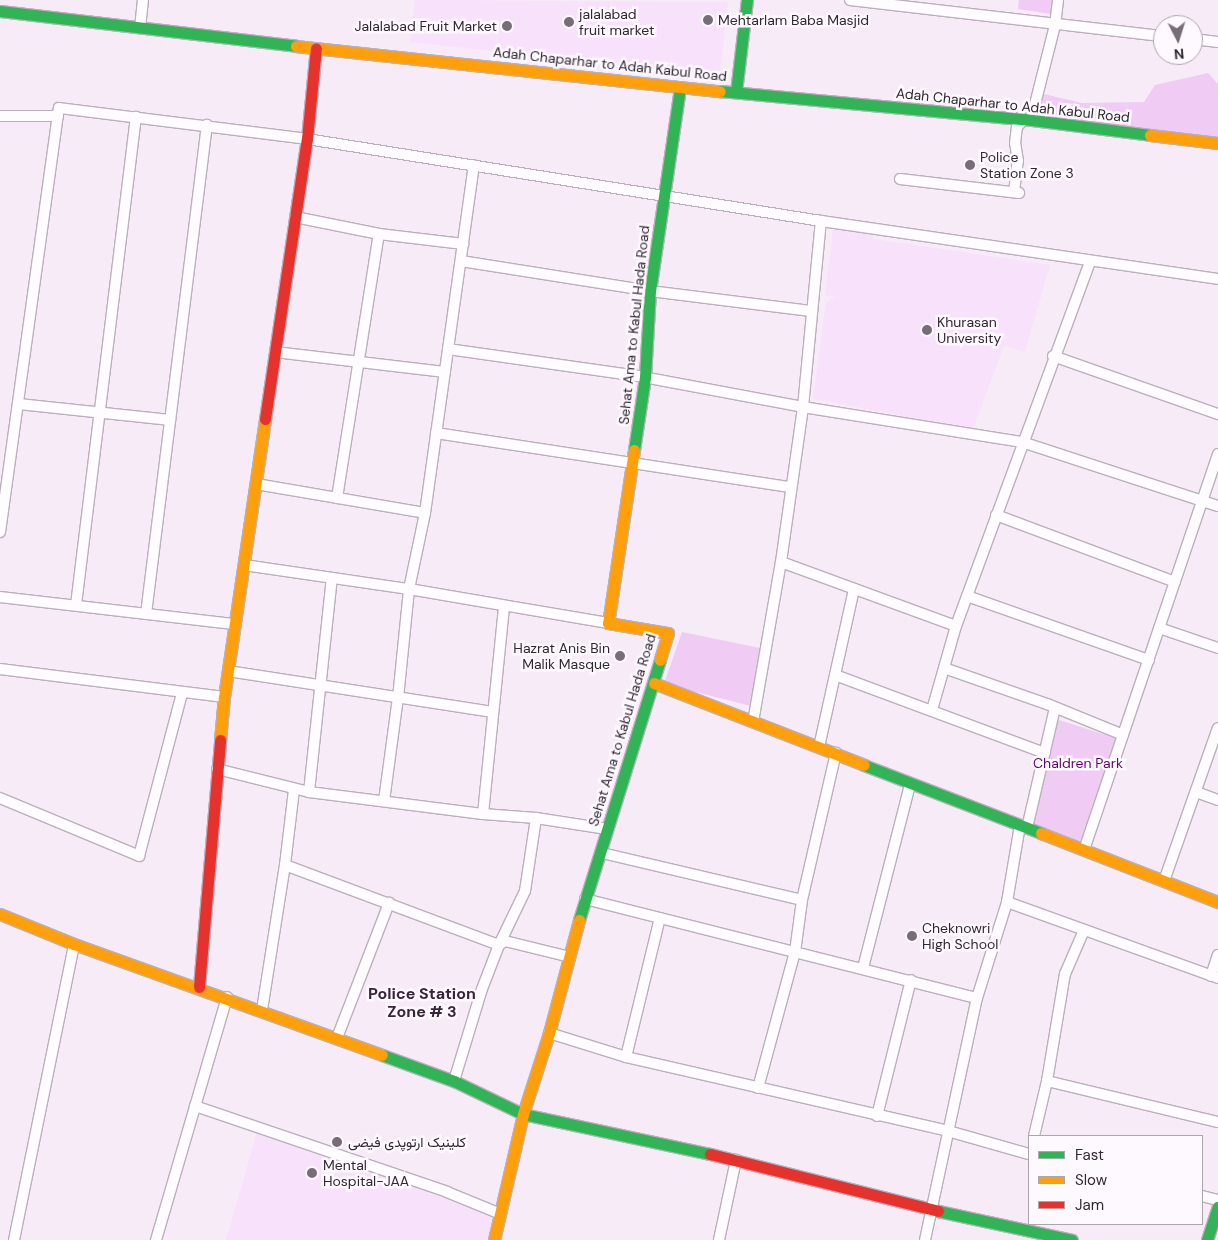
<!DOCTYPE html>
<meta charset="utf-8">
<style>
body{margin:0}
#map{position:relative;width:1218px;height:1240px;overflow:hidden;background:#f7ebf8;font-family:"DM Sans",Vazirmatn,sans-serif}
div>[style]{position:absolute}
.built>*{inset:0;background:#f8e1fa}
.green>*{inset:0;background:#f0cbf4}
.roads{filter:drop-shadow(1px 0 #bab0bc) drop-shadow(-1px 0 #bab0bc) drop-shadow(0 1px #bab0bc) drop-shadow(0 -1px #bab0bc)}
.street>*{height:10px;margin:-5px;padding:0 5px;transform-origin:5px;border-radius:5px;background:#fefcfe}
.fast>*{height:11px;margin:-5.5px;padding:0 5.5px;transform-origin:5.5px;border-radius:5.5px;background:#30b455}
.slow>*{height:11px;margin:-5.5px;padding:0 5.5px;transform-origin:5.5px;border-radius:5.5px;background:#ff9f0a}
.jam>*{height:11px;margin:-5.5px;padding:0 5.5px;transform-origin:5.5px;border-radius:5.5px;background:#e5322d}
.dots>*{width:14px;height:14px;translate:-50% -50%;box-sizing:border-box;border:2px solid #fef9ff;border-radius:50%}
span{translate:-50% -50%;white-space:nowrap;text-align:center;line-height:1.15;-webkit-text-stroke:5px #fef9ff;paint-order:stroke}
.poi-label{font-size:14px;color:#322833}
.left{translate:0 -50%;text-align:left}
.right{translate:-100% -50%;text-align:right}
.street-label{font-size:14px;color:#322833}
.park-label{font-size:14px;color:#600869}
.quarter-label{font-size:16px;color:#39253b;font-weight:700}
.legend{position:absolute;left:1028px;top:1135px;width:175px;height:90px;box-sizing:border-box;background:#fef9ff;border:1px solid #aca5ad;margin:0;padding:6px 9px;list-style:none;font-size:15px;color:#322833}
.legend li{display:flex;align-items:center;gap:10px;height:25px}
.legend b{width:25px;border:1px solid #aca5ad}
.north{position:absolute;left:1153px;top:15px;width:50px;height:50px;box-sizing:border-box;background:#fef9ff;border:1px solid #aca5ad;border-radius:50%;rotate:175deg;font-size:14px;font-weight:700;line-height:20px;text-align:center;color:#322833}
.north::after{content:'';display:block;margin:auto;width:18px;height:22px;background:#776c78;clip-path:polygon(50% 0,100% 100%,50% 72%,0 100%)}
</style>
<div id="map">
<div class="built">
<i style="clip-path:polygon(415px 0,728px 2px,720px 76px,410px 42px)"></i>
<i style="clip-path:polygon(833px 229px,874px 234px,874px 239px,1050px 265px,1025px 352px,1004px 346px,973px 429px,813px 399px,826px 302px,836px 297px,825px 295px)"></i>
<i style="clip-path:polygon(257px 1132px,501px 1214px,493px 1240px,226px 1240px)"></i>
</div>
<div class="green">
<i style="clip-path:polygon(1019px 0,1053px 0,1051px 14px,1018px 9px)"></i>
<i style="clip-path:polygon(1208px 73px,1218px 84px,1218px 137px,1036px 115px,1040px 93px,1082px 103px,1144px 102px,1155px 85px)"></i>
<i style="clip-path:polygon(682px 632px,760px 648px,751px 706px,664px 684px)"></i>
<i style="clip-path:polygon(1056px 719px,1118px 739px,1085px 845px,1031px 823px)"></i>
</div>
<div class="roads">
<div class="street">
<i style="left:850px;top:0;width:315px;rotate:6.6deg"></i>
<i style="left:140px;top:28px;width:28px;rotate:-84deg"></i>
<i style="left:1193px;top:39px;width:25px;rotate:7deg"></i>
<i style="left:0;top:116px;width:58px"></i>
<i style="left:1031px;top:120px;width:98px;rotate:-75.8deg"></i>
<i style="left:1055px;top:25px;width:25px;rotate:-83deg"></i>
<i style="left:900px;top:179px;width:120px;rotate:6.7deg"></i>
<i style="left:1014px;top:192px;width:31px;rotate:-83deg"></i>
<i style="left:1018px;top:161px;width:18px;rotate:-99deg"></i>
<i style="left:1015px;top:143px;width:16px;rotate:-83deg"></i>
<i style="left:1017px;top:127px;width:11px;rotate:-49deg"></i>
<i style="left:295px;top:217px;width:86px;rotate:11.4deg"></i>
<i style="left:379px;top:234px;width:85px;rotate:6.8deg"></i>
<i style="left:461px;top:261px;width:191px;rotate:9deg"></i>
<i style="left:650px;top:291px;width:162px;rotate:7.1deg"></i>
<i style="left:448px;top:349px;width:192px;rotate:8.1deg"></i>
<i style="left:638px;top:376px;width:168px;rotate:10.6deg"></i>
<i style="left:803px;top:407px;width:222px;rotate:9.1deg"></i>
<i style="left:1022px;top:442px;width:206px;rotate:18.1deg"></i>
<i style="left:275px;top:352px;width:171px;rotate:6.7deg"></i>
<i style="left:1053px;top:356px;width:175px;rotate:19.4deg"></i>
<i style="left:19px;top:404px;width:152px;rotate:6deg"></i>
<i style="left:436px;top:433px;width:358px;rotate:8.7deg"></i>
<i style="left:256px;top:484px;width:171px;rotate:9.7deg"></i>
<i style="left:337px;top:498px;width:267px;rotate:-81deg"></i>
<i style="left:996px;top:515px;width:191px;rotate:20.5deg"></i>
<i style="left:0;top:532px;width:428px;rotate:-82.1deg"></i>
<i style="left:59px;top:108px;width:250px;rotate:7.1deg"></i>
<i style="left:307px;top:139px;width:520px;rotate:9.06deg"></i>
<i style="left:821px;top:221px;width:401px;rotate:8.3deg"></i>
<i style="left:781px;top:562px;width:186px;rotate:20.1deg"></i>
<i style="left:244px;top:565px;width:167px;rotate:8.3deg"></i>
<i style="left:409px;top:589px;width:202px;rotate:9.7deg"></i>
<i style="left:967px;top:596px;width:193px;rotate:19.4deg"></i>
<i style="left:0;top:597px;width:237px;rotate:6.6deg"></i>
<i style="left:76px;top:605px;width:492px;rotate:-83deg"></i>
<i style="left:146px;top:614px;width:493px;rotate:-82.9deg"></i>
<i style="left:1159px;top:628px;width:62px;rotate:18.7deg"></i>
<i style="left:944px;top:668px;width:109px;rotate:19.3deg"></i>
<i style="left:1047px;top:704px;width:82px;rotate:22.2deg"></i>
<i style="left:0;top:669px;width:226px;rotate:7.1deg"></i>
<i style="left:228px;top:671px;width:268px;rotate:8.8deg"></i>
<i style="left:835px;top:675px;width:224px;rotate:20.4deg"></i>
<i style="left:932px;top:710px;width:87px;rotate:-74.1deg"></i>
<i style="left:956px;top:626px;width:389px;rotate:-69.8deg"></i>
<i style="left:753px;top:722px;width:162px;rotate:-80.1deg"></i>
<i style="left:781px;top:562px;width:157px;rotate:-81.9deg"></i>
<i style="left:803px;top:407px;width:187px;rotate:-84.5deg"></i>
<i style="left:819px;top:747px;width:162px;rotate:-77.5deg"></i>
<i style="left:217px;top:769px;width:95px;rotate:14deg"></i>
<i style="left:309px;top:792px;width:175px;rotate:7.2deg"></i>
<i style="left:483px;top:814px;width:53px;rotate:4.3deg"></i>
<i style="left:536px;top:818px;width:72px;rotate:8.8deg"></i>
<i style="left:309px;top:792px;width:215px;rotate:-83.9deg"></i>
<i style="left:1196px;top:792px;width:23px;rotate:20deg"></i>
<i style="left:0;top:798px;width:151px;rotate:22.6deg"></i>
<i style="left:139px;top:856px;width:169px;rotate:-75.2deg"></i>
<i style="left:384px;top:801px;width:104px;rotate:-82.3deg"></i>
<i style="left:398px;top:698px;width:110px;rotate:-84.2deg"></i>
<i style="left:409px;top:589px;width:78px;rotate:-78.1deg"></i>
<i style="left:425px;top:513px;width:351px;rotate:-82deg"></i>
<i style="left:483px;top:814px;width:209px;rotate:-84.2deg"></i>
<i style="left:1027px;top:828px;width:123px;rotate:-76.9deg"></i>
<i style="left:1084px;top:850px;width:418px;rotate:-71.3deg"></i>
<i style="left:602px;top:853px;width:205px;rotate:13.2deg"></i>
<i style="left:285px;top:865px;width:228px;rotate:20.5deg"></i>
<i style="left:499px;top:945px;width:7px;rotate:-34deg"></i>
<i style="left:505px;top:941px;width:67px;rotate:13.8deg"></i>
<i style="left:1164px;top:881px;width:162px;rotate:-70.6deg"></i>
<i style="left:585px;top:899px;width:404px;rotate:14.2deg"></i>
<i style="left:1007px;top:902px;width:224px;rotate:19.8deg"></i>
<i style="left:863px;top:968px;width:189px;rotate:-75.6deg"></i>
<i style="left:1211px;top:976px;width:22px;rotate:-72deg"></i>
<i style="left:262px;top:1010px;width:147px;rotate:-81deg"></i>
<i style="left:285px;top:865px;width:76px;rotate:-83.2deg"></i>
<i style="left:549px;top:1033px;width:81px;rotate:17.3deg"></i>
<i style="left:626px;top:1057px;width:330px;rotate:12.9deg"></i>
<i style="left:948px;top:1131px;width:84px;rotate:15.9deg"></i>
<i style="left:337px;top:1038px;width:145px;rotate:-68.9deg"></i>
<i style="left:626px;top:1057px;width:143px;rotate:-76.3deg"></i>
<i style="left:454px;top:1081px;width:96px;rotate:-73.1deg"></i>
<i style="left:482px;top:989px;width:47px;rotate:-68.9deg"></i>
<i style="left:499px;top:945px;width:60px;rotate:-64.3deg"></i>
<i style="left:525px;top:891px;width:74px;rotate:-81.4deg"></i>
<i style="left:1047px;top:1081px;width:176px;rotate:13.5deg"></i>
<i style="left:758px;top:1088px;width:141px;rotate:-74.8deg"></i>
<i style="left:795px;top:952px;width:52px;rotate:-82.3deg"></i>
<i style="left:802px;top:900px;width:151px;rotate:-77deg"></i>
<i style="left:195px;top:1106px;width:266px;rotate:18.8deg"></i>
<i style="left:447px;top:1192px;width:58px;rotate:22.2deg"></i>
<i style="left:877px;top:1116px;width:140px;rotate:-76deg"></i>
<i style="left:1034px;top:1136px;width:57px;rotate:-76.7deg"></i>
<i style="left:1047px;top:1081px;width:109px;rotate:-80.5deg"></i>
<i style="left:1065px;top:974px;width:48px;rotate:-66.6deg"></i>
<i style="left:1202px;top:1196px;width:16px;rotate:14deg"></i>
<i style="left:14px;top:1240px;width:302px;rotate:-78.5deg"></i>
<i style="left:156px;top:1240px;width:253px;rotate:-73.7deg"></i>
<i style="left:719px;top:1240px;width:82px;rotate:-78deg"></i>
<i style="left:925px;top:1240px;width:248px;rotate:-77.9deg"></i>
<i style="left:977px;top:998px;width:101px;rotate:-72.6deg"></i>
<i style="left:1007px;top:902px;width:78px;rotate:-80.4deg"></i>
</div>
<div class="fast">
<i style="left:0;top:11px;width:298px;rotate:6.7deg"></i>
<i style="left:720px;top:91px;width:305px;rotate:5.3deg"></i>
<i style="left:1024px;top:119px;width:127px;rotate:7.2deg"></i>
<i style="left:736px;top:92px;width:93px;rotate:-83.2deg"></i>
<i style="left:634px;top:450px;width:74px;rotate:-81.4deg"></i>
<i style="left:645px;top:377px;width:86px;rotate:-86.7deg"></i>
<i style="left:650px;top:291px;width:206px;rotate:-81.6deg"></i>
<i style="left:864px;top:765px;width:190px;rotate:21deg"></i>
<i style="left:579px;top:920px;width:272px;rotate:-72.7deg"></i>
<i style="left:382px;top:1055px;width:77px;rotate:19.9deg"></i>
<i style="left:454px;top:1081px;width:76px;rotate:25.6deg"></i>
<i style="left:523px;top:1114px;width:191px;rotate:12.1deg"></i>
<i style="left:938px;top:1211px;width:137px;rotate:12.2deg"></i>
<i style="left:1207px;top:1240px;width:35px;rotate:-72deg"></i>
</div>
<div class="slow">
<i style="left:296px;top:46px;width:426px;rotate:6.1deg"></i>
<i style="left:1150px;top:135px;width:68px;rotate:6.7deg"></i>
<i style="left:634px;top:450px;width:175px;rotate:98.5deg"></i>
<i style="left:608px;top:623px;width:61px;rotate:9.5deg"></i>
<i style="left:668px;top:633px;width:28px;rotate:107deg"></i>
<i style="left:654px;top:683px;width:225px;rotate:21.3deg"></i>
<i style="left:220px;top:740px;width:43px;rotate:-84.7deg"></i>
<i style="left:224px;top:697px;width:281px;rotate:-81.6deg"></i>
<i style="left:1041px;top:833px;width:190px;rotate:21.3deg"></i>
<i style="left:0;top:914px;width:80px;rotate:22.1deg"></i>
<i style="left:74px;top:944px;width:327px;rotate:19.8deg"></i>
<i style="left:494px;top:1240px;width:129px;rotate:-77deg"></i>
<i style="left:523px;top:1114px;width:85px;rotate:-72.2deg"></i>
<i style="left:549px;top:1033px;width:117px;rotate:-75.1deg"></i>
</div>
<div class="jam">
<i style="left:265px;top:419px;width:283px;rotate:-81.5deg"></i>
<i style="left:307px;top:139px;width:91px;rotate:-84.4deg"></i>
<i style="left:199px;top:987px;width:248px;rotate:-85.1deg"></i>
<i style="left:710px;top:1154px;width:235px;rotate:14deg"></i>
</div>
</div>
<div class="dots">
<i style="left:708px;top:20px;background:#776c78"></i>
<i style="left:569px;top:22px;background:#776c78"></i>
<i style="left:507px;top:26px;background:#776c78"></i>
<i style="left:970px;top:165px;background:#776c78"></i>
<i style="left:927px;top:330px;background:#776c78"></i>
<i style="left:620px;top:656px;background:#776c78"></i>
<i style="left:912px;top:936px;background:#776c78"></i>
<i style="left:337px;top:1142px;background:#776c78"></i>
<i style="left:312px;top:1173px;background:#776c78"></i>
</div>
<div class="poi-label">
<span class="left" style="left:579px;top:22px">jalalabad<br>fruit market</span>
<span class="left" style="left:718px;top:20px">Mehtarlam Baba Masjid</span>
<span class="right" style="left:497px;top:26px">Jalalabad Fruit Market</span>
<span class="left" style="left:980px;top:165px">Police<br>Station Zone 3</span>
<span class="left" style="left:937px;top:330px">Khurasan<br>University</span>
<span class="right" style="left:610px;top:656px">Hazrat Anis Bin<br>Malik Masque</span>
<span class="left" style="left:922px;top:936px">Cheknowri<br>High School</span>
<span class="left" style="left:348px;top:1142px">کلینیک ارتوپدی فیضی</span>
<span class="left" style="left:323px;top:1173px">Mental<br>Hospital-JAA</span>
</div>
<div class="street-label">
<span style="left:610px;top:64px;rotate:6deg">Adah Chaparhar to Adah Kabul Road</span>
<span style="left:1013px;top:105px;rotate:6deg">Adah Chaparhar to Adah Kabul Road</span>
<span style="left:634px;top:325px;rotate:-84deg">Sehat Ama to Kabul Hada Road</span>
<span style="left:622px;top:730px;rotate:-73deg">Sehat Ama to Kabul Hada Road</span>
</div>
<div class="park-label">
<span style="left:1078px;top:763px">Chaldren Park</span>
</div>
<div class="quarter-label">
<span style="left:422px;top:1003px">Police Station<br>Zone # 3</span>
</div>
<ul class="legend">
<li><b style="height:6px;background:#30b455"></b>Fast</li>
<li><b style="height:6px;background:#ff9f0a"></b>Slow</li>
<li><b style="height:6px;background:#e5322d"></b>Jam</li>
</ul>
<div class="north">N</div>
</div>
